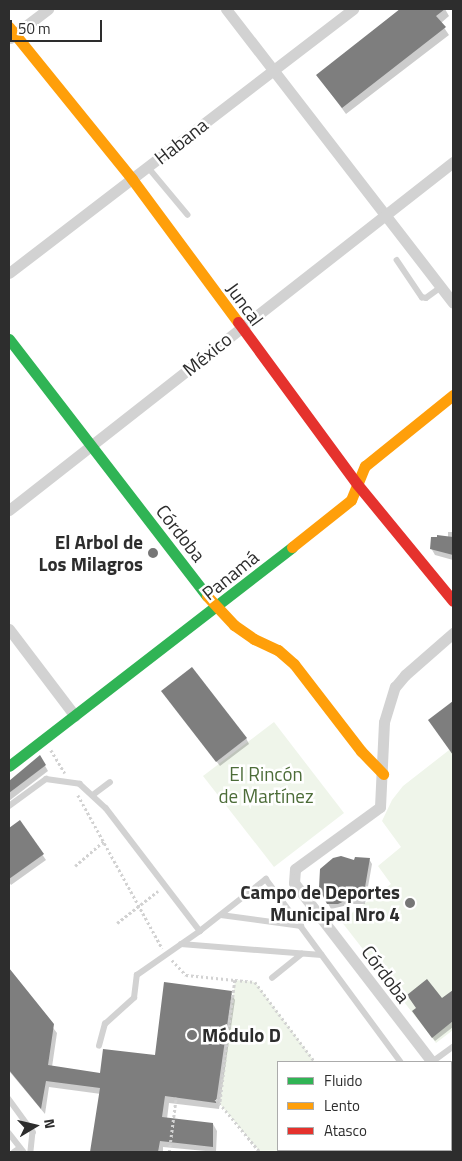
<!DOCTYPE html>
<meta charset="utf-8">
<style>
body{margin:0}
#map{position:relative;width:462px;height:1161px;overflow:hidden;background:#fff;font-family:"Titillium Web",sans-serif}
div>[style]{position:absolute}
.green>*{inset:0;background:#eff5ea}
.shadow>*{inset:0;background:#0003}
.building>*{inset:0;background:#7e7e7e}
.path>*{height:2.5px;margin-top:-1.25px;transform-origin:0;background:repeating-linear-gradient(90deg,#d2d2d2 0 2.5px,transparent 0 5px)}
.lane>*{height:5.5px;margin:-2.75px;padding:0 2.75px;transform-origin:2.75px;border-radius:2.75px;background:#d2d2d2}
.street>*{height:11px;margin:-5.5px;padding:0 5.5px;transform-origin:5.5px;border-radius:5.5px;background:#d2d2d2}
.fast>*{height:11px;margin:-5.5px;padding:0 5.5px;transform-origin:5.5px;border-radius:5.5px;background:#30b455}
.slow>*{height:11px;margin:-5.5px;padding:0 5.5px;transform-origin:5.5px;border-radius:5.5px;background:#ff9f0a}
.jam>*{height:11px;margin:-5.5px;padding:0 5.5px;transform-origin:5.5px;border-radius:5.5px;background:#e5322d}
.dots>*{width:14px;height:14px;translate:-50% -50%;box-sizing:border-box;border:2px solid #fff;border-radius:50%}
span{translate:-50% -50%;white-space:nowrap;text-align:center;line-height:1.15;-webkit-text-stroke:5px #fff;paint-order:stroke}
.street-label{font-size:19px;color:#2d2d2d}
.poi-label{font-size:19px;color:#2d2d2d;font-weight:700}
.right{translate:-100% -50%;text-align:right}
.left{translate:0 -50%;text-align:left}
.park-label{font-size:19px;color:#4c6c38}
.frame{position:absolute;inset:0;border:10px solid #2d2d2d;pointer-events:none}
.legend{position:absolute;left:277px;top:1061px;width:175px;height:90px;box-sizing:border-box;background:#fff;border:1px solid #ababab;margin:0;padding:6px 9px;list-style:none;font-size:15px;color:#2d2d2d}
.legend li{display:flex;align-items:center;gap:10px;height:25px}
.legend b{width:25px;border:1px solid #ababab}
.north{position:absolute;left:10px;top:1101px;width:50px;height:50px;-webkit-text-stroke:4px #fff;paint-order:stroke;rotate:81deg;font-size:14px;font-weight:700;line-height:20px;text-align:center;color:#2d2d2d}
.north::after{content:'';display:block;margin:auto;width:18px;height:22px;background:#2d2d2d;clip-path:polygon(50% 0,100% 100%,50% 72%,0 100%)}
.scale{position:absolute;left:10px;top:20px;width:92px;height:22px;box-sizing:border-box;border:2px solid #2d2d2d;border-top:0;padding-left:6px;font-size:15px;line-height:18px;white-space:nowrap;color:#2d2d2d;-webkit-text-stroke:4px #fff;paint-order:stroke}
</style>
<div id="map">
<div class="green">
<i style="clip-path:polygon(274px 722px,344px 813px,274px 867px,203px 776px)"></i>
<i style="clip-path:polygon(453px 747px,453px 1030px,436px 1043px,341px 921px,391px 884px,378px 866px,401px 847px,382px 821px,392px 800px,403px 786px)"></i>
<i style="clip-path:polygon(235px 980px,255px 982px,315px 1062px,278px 1062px,278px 1150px,284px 1150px,280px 1152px,260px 1152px,220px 1104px)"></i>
</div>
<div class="shadow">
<i style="clip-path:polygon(400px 9px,445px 9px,449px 16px,441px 23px,449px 35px,346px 114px,318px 76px)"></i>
<i style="clip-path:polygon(448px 532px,453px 532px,453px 560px,435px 555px,431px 548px,448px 537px)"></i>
<i style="clip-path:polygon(166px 696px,246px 738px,249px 744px,220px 766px)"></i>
<i style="clip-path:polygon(453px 702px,453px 754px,429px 720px)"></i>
<i style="clip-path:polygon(40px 757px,48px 771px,9px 801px,9px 782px)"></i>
<i style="clip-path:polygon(20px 822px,46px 860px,11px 885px,9px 882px,9px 829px)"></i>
<i style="clip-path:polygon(369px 859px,372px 864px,365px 904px,352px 904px,331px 909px,320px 888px,355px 862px)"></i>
<i style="clip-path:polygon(9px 970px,57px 1033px,52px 1067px,101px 1074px,156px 1056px,231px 993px,235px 1000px,219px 1109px,169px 1103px,167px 1119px,213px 1124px,217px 1131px,216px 1152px,163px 1147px,163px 1152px,92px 1152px,101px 1094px,49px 1087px,45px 1114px,9px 1071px)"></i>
<i style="clip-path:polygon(453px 991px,453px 1027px,435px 1041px,416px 1016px)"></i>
<i style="clip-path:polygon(307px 1150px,381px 1150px,383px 1152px,304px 1152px)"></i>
</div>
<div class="building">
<i style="clip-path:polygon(400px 9px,445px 9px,436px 16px,446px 27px,342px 108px,316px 75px)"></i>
<i style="clip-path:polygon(437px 535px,453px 537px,453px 555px,430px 549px,431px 537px,437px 537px)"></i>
<i style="clip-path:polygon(192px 667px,247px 738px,216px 762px,161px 691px)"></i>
<i style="clip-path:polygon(453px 701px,453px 755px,428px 720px)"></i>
<i style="clip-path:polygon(40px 755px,46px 765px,9px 793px,9px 781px)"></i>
<i style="clip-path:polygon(20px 820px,44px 854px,9px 879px,9px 828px)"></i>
<i style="clip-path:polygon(341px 856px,354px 860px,355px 857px,370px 858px,363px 899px,349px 899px,338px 904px,327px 904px,319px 888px,320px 869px,333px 858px)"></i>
<i style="clip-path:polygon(9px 968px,54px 1024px,48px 1065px,100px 1073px,103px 1049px,155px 1055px,164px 982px,232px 991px,216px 1103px,165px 1096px,162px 1117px,213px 1123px,213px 1147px,160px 1141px,158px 1152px,90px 1152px,100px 1088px,46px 1081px,41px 1109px,9px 1070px)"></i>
<i style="clip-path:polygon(427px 979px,442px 998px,453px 990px,453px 1021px,432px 1038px,412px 1011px,416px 1008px,407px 995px)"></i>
</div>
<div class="path">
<i style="left:51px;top:750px;width:27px;rotate:59deg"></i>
<i style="left:78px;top:795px;width:175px;rotate:61.2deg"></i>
<i style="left:75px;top:866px;width:38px;rotate:-41deg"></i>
<i style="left:117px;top:923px;width:52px;rotate:-38deg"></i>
<i style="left:172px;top:960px;width:21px;rotate:47deg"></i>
<i style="left:186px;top:975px;width:49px;rotate:5.8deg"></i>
<i style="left:235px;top:980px;width:125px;rotate:96.9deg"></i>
<i style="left:235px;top:980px;width:20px;rotate:6deg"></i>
<i style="left:255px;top:982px;width:100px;rotate:53.1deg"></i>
<i style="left:216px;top:1099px;width:69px;rotate:50.3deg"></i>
<i style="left:169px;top:1152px;width:55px;rotate:-82.7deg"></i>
<i style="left:280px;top:1152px;width:4px;rotate:-27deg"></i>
</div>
<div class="lane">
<i style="left:148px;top:167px;width:62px;rotate:50.2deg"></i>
<i style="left:397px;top:260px;width:45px;rotate:56deg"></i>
<i style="left:422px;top:297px;width:4px;rotate:14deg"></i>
<i style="left:426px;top:298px;width:19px;rotate:-36deg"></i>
<i style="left:93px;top:795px;width:21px;rotate:-37deg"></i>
<i style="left:9px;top:806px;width:46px;rotate:-36.1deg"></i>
<i style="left:46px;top:779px;width:34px;rotate:8deg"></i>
<i style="left:80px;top:784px;width:35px;rotate:43deg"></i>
<i style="left:106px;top:808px;width:155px;rotate:52.6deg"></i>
<i style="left:221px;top:915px;width:81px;rotate:7.8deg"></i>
<i style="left:181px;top:944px;width:141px;rotate:4.5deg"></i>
<i style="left:272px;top:978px;width:38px;rotate:-39deg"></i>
<i style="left:99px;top:1046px;width:23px;rotate:-75deg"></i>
<i style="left:105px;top:1024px;width:39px;rotate:-42deg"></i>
<i style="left:134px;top:998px;width:23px;rotate:-83deg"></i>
<i style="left:137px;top:975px;width:77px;rotate:-34.9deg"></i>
<i style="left:200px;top:931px;width:84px;rotate:-38.2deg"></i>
<i style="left:266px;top:879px;width:227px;rotate:53.6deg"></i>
<i style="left:432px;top:1062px;width:26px;rotate:-36deg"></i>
<i style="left:9px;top:1099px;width:41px;rotate:54deg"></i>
<i style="left:33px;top:1132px;width:20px;rotate:96deg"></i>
<i style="left:9px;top:1133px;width:24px;rotate:52deg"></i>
<i style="left:14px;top:1152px;width:7px;rotate:-34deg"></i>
<i style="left:401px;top:1152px;width:4px;rotate:-34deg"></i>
</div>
<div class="street">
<i style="left:226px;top:9px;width:371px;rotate:52.3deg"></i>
<i style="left:10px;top:38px;width:48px;rotate:-37.3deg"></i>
<i style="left:9px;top:273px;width:434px;rotate:-37.5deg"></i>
<i style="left:9px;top:510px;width:564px;rotate:-38.09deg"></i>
<i style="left:9px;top:629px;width:109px;rotate:52.8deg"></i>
<i style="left:432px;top:1062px;width:226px;rotate:-127.6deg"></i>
<i style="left:294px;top:883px;width:14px;rotate:-86deg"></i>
<i style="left:295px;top:869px;width:105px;rotate:-36.1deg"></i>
<i style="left:380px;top:807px;width:85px;rotate:-87.3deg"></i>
<i style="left:384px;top:722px;width:37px;rotate:-73deg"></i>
<i style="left:395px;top:687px;width:16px;rotate:-50deg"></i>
<i style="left:405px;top:675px;width:64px;rotate:-41.2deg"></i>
<i style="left:451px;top:1087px;width:4px;rotate:56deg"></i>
<i style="left:447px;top:1152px;width:4px;rotate:-34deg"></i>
</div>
<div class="fast">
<i style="left:9px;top:339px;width:324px;rotate:52.4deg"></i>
<i style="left:9px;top:766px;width:358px;rotate:-37.7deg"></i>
</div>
<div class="slow">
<i style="left:9px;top:27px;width:196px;rotate:51deg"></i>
<i style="left:132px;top:179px;width:178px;rotate:53.5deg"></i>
<i style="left:292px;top:547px;width:75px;rotate:-38.5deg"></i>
<i style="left:351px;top:500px;width:37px;rotate:-68deg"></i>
<i style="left:365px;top:466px;width:113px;rotate:-38.9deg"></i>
<i style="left:207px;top:596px;width:40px;rotate:47deg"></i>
<i style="left:234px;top:625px;width:24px;rotate:35deg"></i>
<i style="left:254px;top:639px;width:26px;rotate:25deg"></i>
<i style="left:278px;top:650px;width:21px;rotate:41deg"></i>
<i style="left:294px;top:664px;width:110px;rotate:52.4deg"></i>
<i style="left:361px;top:751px;width:32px;rotate:46deg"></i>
</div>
<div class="jam">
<i style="left:238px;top:322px;width:201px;rotate:53.7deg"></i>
<i style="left:357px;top:484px;width:151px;rotate:50.6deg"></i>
</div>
<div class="dots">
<i style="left:153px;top:553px;background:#767676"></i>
<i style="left:410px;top:903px;background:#767676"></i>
<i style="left:192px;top:1035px;background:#767676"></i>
</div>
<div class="street-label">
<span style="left:181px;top:141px;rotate:-38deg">Habana</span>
<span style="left:245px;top:304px;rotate:54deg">Juncal</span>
<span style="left:207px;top:354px;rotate:-39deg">México</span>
<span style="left:181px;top:533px;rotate:52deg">Córdoba</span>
<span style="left:230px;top:575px;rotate:-39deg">Panamá</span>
<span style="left:386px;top:974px;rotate:53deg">Córdoba</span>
</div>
<div class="poi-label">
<span class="right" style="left:143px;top:553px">El Arbol de<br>Los Milagros</span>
<span class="right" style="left:400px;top:903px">Campo de Deportes<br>Municipal Nro 4</span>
<span class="left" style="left:202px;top:1035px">Módulo D</span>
</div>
<div class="park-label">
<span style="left:266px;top:785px">El Rincón<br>de Martínez</span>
</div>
<div class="frame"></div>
<ul class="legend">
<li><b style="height:6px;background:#30b455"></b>Fluido</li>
<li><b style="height:6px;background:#ff9f0a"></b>Lento</li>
<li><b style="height:6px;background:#e5322d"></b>Atasco</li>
</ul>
<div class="north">N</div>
<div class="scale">50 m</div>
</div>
